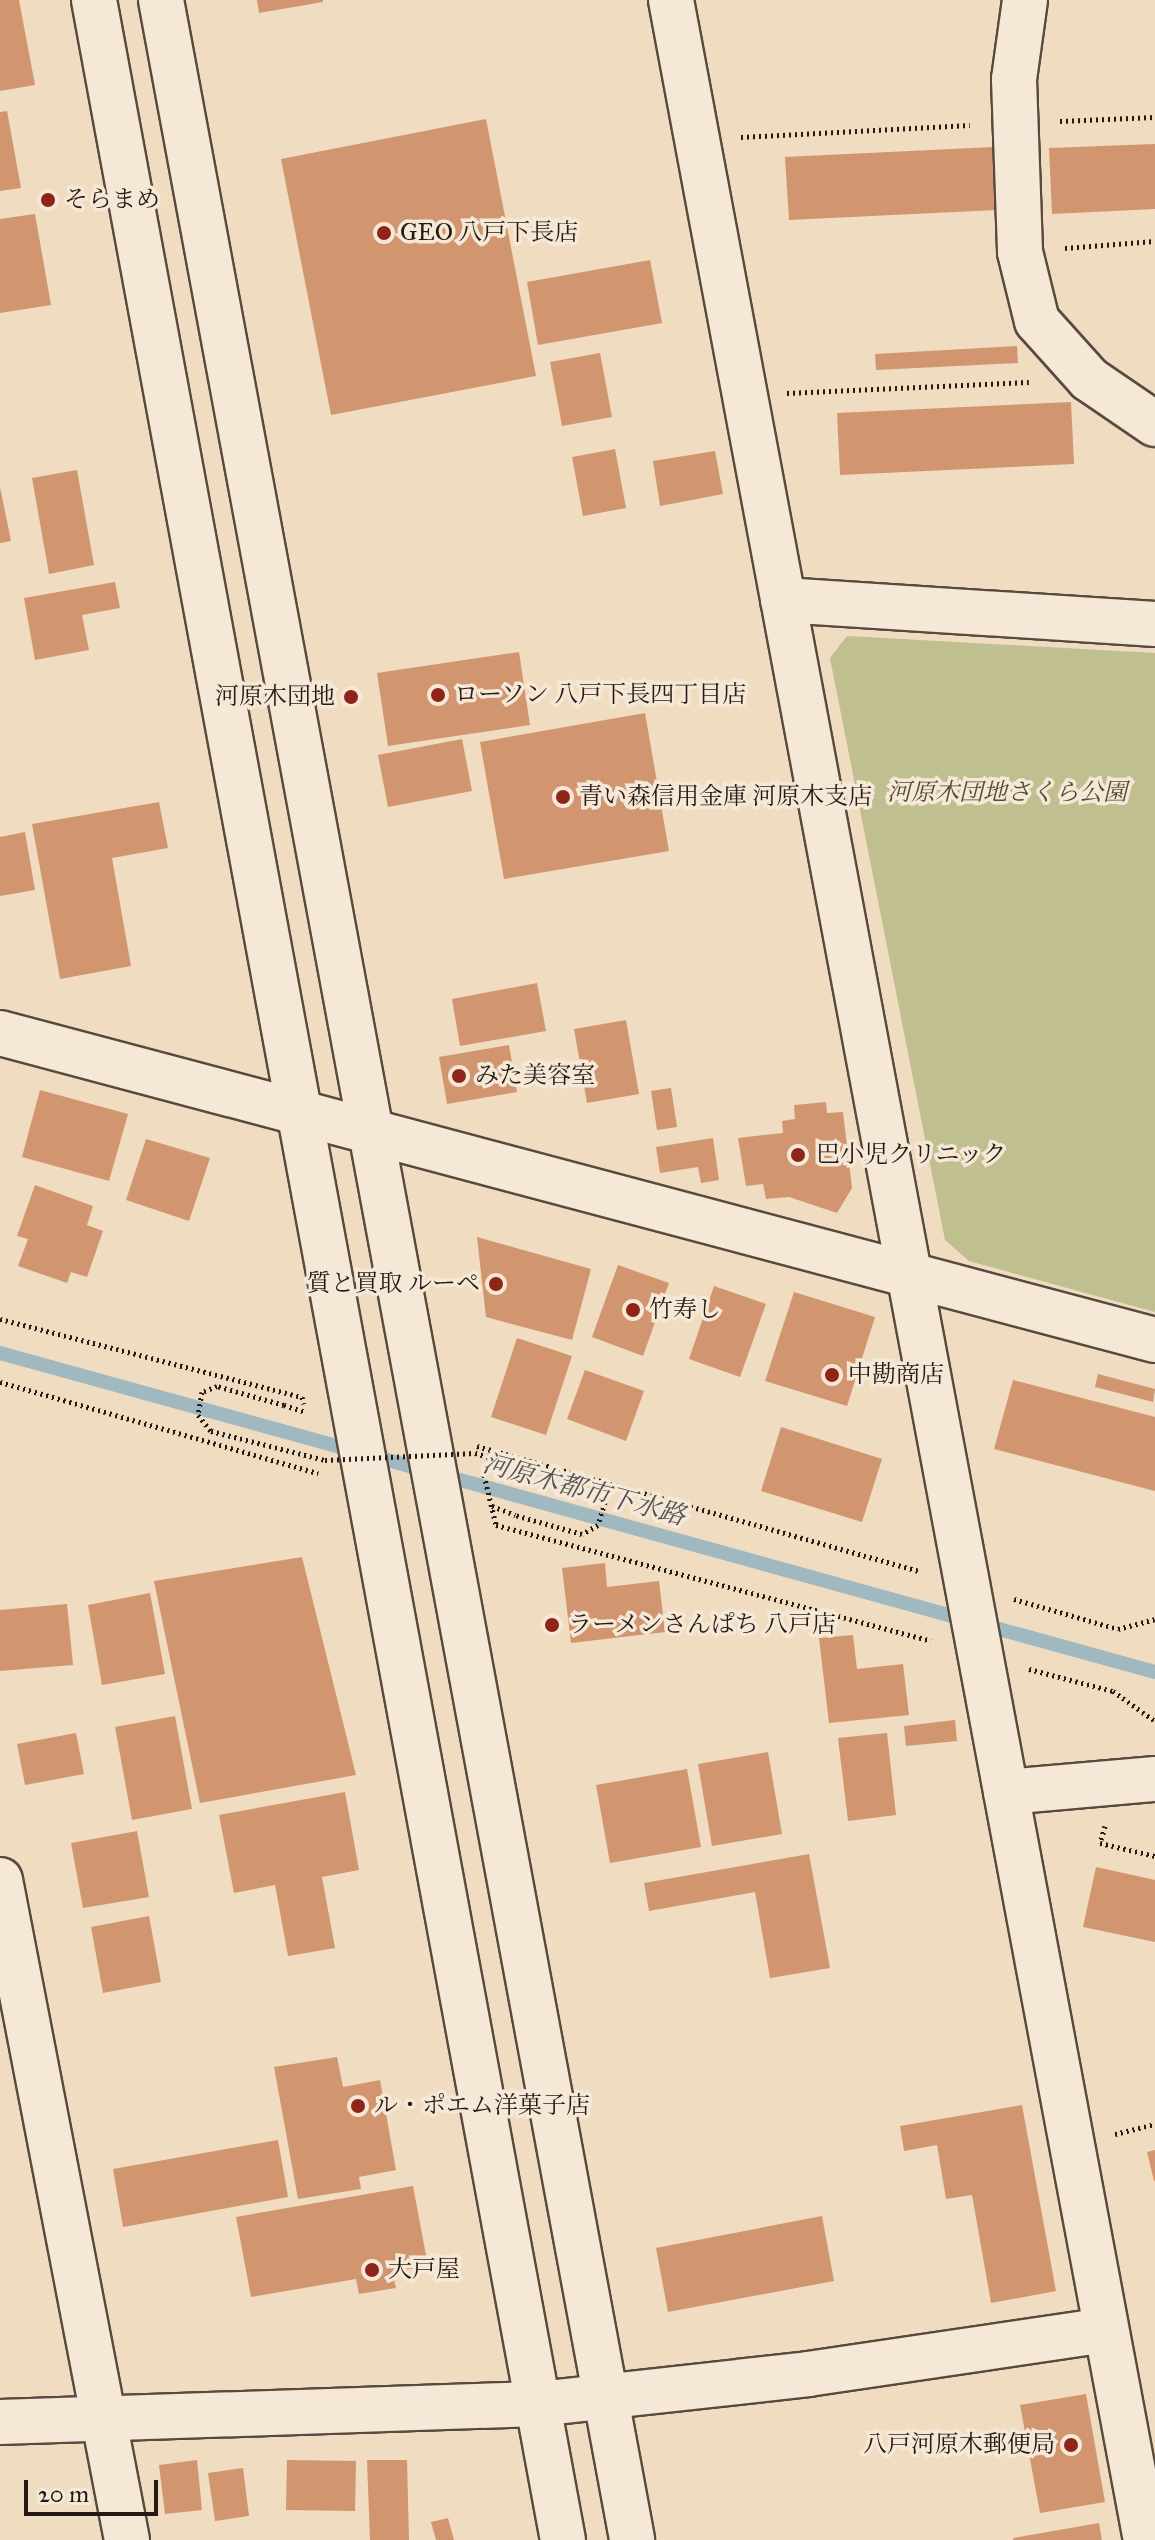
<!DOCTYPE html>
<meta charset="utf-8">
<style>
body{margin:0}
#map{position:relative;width:1155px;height:2540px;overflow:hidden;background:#efdcc1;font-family:"IM FELL Great Primer","Noto Serif JP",serif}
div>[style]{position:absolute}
.green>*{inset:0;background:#bfbf8f}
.stream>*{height:14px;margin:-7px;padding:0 7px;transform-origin:7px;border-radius:7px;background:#a0b8bf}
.building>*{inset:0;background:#d1966f}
.path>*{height:5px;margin-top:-2.5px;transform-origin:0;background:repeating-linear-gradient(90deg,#251914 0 2px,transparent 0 6px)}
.roads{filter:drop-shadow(2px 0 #584a3f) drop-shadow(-2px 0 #584a3f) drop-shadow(0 2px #584a3f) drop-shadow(0 -2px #584a3f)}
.minor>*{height:44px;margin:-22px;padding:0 22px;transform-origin:22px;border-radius:22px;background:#f5e8d7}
.path-bridge>*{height:5px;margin-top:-2.5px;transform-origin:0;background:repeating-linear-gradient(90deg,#251914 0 2px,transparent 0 6px)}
.dots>*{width:22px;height:22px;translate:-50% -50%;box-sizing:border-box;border:4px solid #f5e8d7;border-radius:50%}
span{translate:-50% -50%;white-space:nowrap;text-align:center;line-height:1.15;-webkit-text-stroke:7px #f5e8d7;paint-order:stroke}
.poi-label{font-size:24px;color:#251914}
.left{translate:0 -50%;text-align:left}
.right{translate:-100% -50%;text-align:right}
.park-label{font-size:24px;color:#534b39;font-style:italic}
.water-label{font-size:26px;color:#505150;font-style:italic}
.scale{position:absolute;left:24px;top:2480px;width:134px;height:36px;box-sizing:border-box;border:4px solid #251914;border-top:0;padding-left:10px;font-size:24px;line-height:28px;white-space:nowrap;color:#251914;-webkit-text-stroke:6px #f5e8d7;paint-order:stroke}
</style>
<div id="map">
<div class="green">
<i style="clip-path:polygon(847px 636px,1155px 653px,1155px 1312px,969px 1261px,945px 1240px,830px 658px)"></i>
</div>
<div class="stream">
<i style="left:0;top:1353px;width:1198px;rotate:15.44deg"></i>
</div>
<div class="building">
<i style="clip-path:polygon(0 0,19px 0,35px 85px,0 91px)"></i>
<i style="clip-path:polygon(257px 0,323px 0,323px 2px,259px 13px)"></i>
<i style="clip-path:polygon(7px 111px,21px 188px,0 191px,0 112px)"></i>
<i style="clip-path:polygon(486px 119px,536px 376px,331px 415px,281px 159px)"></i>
<i style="clip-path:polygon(1155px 144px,1155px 209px,1052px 214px,1049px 148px)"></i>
<i style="clip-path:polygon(993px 147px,996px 210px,789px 220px,785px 157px)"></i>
<i style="clip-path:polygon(35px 214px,51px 305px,0 313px,0 219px)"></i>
<i style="clip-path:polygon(650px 260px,662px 323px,538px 345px,527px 282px)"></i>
<i style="clip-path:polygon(1017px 346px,1018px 363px,876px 370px,875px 354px)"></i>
<i style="clip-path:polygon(600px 353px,612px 417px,562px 426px,550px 362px)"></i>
<i style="clip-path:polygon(1071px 402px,1074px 464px,840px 475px,837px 413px)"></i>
<i style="clip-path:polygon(615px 449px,626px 508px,583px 516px,572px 457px)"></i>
<i style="clip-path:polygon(715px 451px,723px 494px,660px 506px,653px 461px)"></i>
<i style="clip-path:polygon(77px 470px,94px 565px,49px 574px,32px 478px)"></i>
<i style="clip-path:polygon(0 487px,11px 541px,0 543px)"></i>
<i style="clip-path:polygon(115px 582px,120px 608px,82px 615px,89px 650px,35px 660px,24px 598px)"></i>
<i style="clip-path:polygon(519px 652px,530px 725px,388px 746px,377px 673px)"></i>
<i style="clip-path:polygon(645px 713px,669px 851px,504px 879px,480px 742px)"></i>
<i style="clip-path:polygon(462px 739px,472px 791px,388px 807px,378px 755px)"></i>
<i style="clip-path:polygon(159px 802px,168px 848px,112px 858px,131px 966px,60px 979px,32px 824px)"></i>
<i style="clip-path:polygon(25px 832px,35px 890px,0 896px,0 837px)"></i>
<i style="clip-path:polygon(537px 983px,546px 1031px,460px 1046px,452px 999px)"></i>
<i style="clip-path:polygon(626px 1020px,639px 1094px,587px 1103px,574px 1029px)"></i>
<i style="clip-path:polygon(509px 1045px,517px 1092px,447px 1104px,439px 1057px)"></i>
<i style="clip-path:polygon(671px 1088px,677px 1127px,657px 1130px,651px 1091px)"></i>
<i style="clip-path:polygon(40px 1090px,128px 1114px,109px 1181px,22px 1157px)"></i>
<i style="clip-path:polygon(826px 1102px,827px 1113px,843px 1112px,852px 1188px,837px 1213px,789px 1197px,766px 1199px,763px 1184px,746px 1186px,738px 1138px,783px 1133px,782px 1121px,795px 1119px,794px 1105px)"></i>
<i style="clip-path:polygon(713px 1138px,719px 1180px,701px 1183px,698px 1167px,660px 1173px,656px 1147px)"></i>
<i style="clip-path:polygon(146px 1139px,210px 1158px,189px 1221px,126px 1200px)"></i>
<i style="clip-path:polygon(35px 1185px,93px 1206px,87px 1225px,103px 1231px,87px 1277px,71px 1272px,67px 1283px,18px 1266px,28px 1239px,17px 1236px)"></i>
<i style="clip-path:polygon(477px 1237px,591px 1269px,572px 1340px,486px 1317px)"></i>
<i style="clip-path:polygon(618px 1265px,669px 1283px,643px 1356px,592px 1337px)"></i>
<i style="clip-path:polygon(714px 1286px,766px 1304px,740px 1377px,689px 1359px)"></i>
<i style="clip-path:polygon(794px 1292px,875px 1317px,847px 1406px,765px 1381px)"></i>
<i style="clip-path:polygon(517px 1338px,572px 1356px,546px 1435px,491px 1417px)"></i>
<i style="clip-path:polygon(585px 1370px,644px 1391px,626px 1441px,567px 1419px)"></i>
<i style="clip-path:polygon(1098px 1374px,1155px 1389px,1153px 1402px,1095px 1387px)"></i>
<i style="clip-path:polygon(1013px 1380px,1155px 1417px,1155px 1491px,994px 1449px)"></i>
<i style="clip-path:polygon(781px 1427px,882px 1459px,862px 1522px,761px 1491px)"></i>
<i style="clip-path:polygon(302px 1557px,356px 1775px,200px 1803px,154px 1581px)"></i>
<i style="clip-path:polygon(605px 1563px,607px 1587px,659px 1581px,665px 1632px,571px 1643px,562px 1568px)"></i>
<i style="clip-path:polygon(150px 1593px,165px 1674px,102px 1685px,88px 1605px)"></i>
<i style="clip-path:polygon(67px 1604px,73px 1665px,0 1671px,0 1610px)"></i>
<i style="clip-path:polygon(853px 1635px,857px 1669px,903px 1664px,909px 1715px,829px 1723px,819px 1638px)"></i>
<i style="clip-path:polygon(175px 1716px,192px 1809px,132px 1820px,115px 1727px)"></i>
<i style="clip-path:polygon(955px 1720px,957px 1741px,906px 1746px,904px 1726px)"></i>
<i style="clip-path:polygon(76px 1733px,84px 1774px,25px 1785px,17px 1744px)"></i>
<i style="clip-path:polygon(887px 1733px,896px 1815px,848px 1821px,838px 1738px)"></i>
<i style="clip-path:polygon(768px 1752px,782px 1834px,712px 1846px,698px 1764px)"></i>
<i style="clip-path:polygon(687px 1769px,701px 1847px,610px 1863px,596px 1785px)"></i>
<i style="clip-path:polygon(345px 1792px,359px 1870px,322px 1877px,335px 1948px,288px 1956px,275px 1885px,234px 1893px,219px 1815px)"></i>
<i style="clip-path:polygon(137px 1831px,149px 1897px,83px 1908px,71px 1843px)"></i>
<i style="clip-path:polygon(809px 1854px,830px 1968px,770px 1978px,755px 1892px,649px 1911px,644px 1883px)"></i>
<i style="clip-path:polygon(1096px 1867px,1155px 1880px,1155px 1942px,1083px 1927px)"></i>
<i style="clip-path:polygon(149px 1916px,161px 1982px,103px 1993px,91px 1927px)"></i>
<i style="clip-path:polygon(337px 2057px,343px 2087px,380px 2080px,396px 2170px,359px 2177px,361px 2189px,298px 2199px,274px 2067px)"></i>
<i style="clip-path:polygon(1022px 2105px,1056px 2291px,991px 2303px,972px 2195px,946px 2199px,937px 2145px,904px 2151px,900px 2126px)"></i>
<i style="clip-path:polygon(278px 2140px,288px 2197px,123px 2227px,113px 2169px)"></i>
<i style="clip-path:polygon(1155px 2150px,1155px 2181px,1154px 2181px,1147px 2152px)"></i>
<i style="clip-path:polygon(413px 2186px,428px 2266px,392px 2272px,396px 2288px,359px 2294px,356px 2279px,251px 2297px,236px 2217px)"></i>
<i style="clip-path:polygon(822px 2216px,834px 2281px,668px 2312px,656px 2248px)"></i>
<i style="clip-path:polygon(1086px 2394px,1105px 2502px,1040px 2513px,1020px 2405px)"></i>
<i style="clip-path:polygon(197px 2460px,202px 2510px,165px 2514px,159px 2465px)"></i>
<i style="clip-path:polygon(287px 2460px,356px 2461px,355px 2511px,286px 2510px)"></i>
<i style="clip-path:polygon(367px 2460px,407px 2460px,409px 2540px,370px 2540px)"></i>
<i style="clip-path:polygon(243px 2468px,249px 2516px,215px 2521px,208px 2473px)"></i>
<i style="clip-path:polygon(448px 2518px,454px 2540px,436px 2540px,431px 2522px)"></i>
<i style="clip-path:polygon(1099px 2523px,1102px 2540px,1013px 2540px,1013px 2538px)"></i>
</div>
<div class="path">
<i style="left:1060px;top:121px;width:95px;rotate:-2.4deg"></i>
<i style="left:741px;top:137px;width:229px;rotate:-3deg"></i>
<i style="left:1065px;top:248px;width:90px;rotate:-4.4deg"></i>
<i style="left:787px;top:393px;width:242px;rotate:-2.6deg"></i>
<i style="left:0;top:1319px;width:312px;rotate:14.5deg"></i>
<i style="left:302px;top:1397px;width:7px;rotate:74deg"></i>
<i style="left:0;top:1382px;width:331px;rotate:16deg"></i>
<i style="left:284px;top:1405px;width:23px;rotate:18deg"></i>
<i style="left:477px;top:1446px;width:460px;rotate:15.8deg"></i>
<i style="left:484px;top:1475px;width:51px;rotate:76.5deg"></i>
<i style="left:496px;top:1525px;width:450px;rotate:14.9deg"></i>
<i style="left:492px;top:1506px;width:25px;rotate:21deg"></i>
<i style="left:1014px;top:1599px;width:108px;rotate:16.1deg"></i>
<i style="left:1118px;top:1629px;width:38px;rotate:-15deg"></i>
<i style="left:1029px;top:1669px;width:87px;rotate:14.7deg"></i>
<i style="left:1113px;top:1691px;width:52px;rotate:35.5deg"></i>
<i style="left:1105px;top:1826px;width:18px;rotate:106deg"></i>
<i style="left:1100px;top:1843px;width:57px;rotate:13.3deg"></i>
<i style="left:1115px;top:2134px;width:41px;rotate:-14deg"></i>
</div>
<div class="roads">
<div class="minor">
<i style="left:94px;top:0;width:2583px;rotate:79.54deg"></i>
<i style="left:161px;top:0;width:2583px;rotate:79.49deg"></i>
<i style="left:671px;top:0;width:2584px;rotate:79.41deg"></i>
<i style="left:1025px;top:0;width:80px;rotate:97.9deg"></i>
<i style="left:1014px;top:79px;width:173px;rotate:88deg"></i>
<i style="left:1020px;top:252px;width:71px;rotate:76.2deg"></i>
<i style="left:1037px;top:321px;width:78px;rotate:48.1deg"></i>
<i style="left:1089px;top:379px;width:80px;rotate:34.3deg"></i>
<i style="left:783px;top:600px;width:373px;rotate:3.7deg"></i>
<i style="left:0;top:1033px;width:1195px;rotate:14.89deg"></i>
<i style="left:1006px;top:1792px;width:150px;rotate:-5deg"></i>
<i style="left:0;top:1880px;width:672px;rotate:79.11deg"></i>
<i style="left:0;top:2422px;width:538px;rotate:-1.92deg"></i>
<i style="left:538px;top:2404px;width:272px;rotate:-6.3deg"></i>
<i style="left:808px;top:2374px;width:301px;rotate:-8.4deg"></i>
</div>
</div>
<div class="path-bridge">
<i style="left:284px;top:1405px;width:70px;rotate:-164.2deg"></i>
<i style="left:217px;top:1386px;width:16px;rotate:158deg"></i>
<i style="left:202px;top:1392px;width:23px;rotate:100deg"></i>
<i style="left:198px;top:1415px;width:21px;rotate:51deg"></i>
<i style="left:211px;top:1431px;width:118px;rotate:14.3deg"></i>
<i style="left:325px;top:1460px;width:150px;rotate:-2.7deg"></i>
<i style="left:475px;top:1453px;width:119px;rotate:15.5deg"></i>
<i style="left:590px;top:1485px;width:23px;rotate:49deg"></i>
<i style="left:605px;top:1502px;width:24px;rotate:107deg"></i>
<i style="left:598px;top:1525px;width:18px;rotate:151deg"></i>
<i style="left:582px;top:1534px;width:70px;rotate:-164.2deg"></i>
</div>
<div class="dots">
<i style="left:48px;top:200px;background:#8f2418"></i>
<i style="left:384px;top:233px;background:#8f2418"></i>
<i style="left:438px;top:695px;background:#8f2418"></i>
<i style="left:351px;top:697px;background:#8f2418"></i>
<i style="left:563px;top:797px;background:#8f2418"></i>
<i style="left:459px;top:1076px;background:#8f2418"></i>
<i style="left:798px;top:1155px;background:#8f2418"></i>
<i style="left:496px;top:1284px;background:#8f2418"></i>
<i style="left:633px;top:1310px;background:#8f2418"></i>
<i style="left:832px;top:1375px;background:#8f2418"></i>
<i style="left:552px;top:1625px;background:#8f2418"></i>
<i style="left:358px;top:2106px;background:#8f2418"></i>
<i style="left:372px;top:2270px;background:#8f2418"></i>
<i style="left:1071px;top:2445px;background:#8f2418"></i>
</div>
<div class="poi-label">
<span class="left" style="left:64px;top:200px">そらまめ</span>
<span class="left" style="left:400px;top:233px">GEO 八戸下長店</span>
<span class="left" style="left:454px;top:695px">ローソン 八戸下長四丁目店</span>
<span class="right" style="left:335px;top:697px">河原木団地</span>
<span class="left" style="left:579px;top:797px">青い森信用金庫 河原木支店</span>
<span class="left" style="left:475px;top:1076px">みた美容室</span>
<span class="left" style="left:816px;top:1155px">巴小児クリニック</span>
<span class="right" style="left:480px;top:1284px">質と買取 ルーペ</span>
<span class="left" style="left:649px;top:1310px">竹寿し</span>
<span class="left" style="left:848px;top:1375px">中勘商店</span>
<span class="left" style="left:568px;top:1625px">ラーメンさんぱち 八戸店</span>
<span class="left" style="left:374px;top:2106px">ル・ポエム洋菓子店</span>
<span class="left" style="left:388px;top:2270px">大戸屋</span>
<span class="right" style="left:1055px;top:2445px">八戸河原木郵便局</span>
</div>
<div class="park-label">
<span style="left:1007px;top:793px">河原木団地さくら公園</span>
</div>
<div class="water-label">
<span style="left:584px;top:1490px;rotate:15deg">河原木都市下水路</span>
</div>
<div class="scale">20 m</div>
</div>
